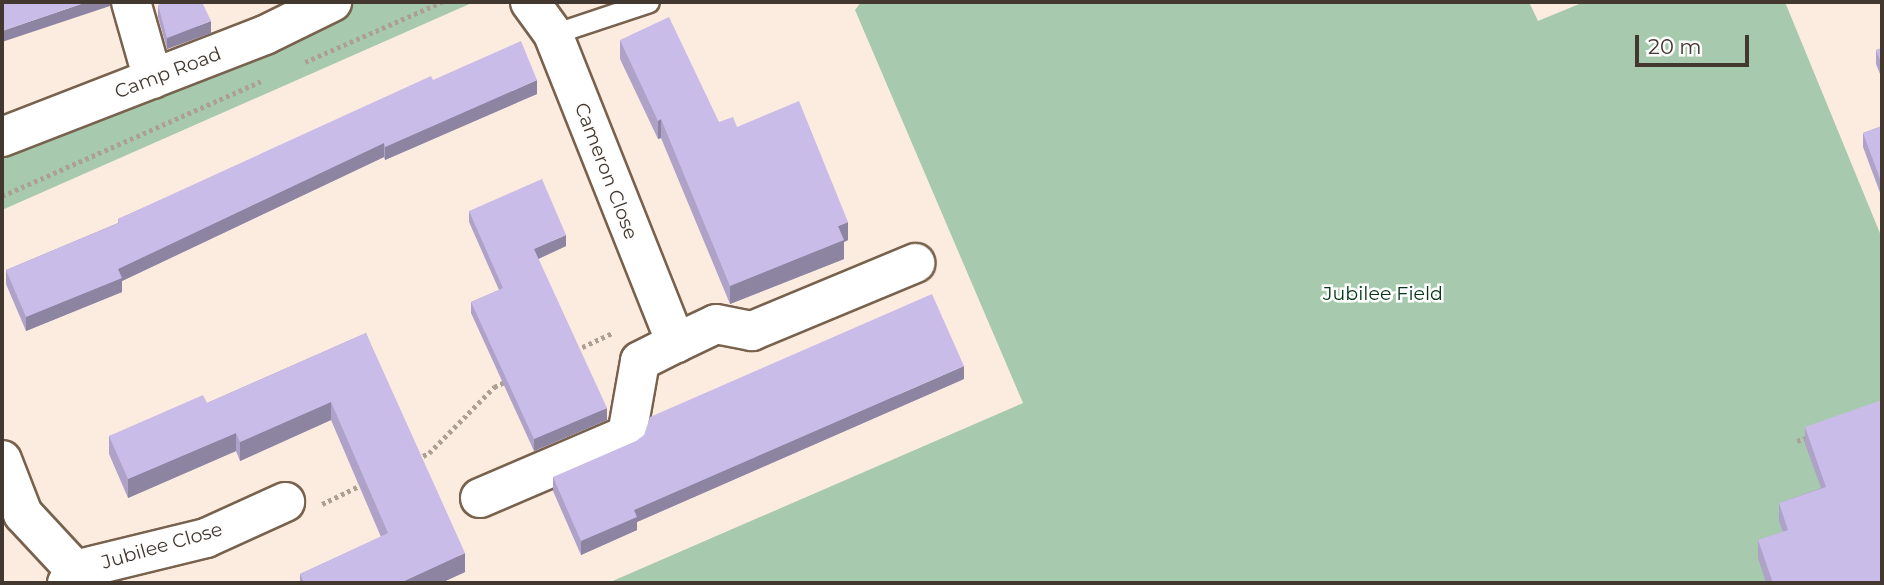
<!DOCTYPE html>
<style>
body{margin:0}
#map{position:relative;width:1884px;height:585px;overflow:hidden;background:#fcecdf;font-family:Montserrat,sans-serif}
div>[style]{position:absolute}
.green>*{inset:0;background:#a7caae}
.path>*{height:4.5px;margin-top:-2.25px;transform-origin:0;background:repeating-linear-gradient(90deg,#ac9f93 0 3.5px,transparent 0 7px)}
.roads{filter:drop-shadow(2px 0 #78624e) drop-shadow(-2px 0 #78624e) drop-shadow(0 2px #78624e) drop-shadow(0 -2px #78624e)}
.service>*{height:19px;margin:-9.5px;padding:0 9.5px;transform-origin:9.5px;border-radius:9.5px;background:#fff}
.minor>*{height:38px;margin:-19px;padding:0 19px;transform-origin:19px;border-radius:19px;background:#fff}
.wall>*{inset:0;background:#aea2c8}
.shaded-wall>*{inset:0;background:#8d84a2}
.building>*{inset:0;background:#cabce8}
span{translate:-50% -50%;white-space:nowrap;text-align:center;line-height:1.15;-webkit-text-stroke:5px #fdfdfd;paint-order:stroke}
.street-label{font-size:19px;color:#42382f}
.park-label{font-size:19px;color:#033516}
.frame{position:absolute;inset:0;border:4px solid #42382f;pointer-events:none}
.scale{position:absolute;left:1635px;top:35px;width:114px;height:32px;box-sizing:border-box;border:4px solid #42382f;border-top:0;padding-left:9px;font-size:21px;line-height:24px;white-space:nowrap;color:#42382f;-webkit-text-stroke:5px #fdfdfd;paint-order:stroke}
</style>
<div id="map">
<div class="green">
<i style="clip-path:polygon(332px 2px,474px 2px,2px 210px,2px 137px)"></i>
<i style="clip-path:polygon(861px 2px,1529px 2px,1538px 21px,1584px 2px,1785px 2px,1882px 238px,1882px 418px,1826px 505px,1788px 548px,1766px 583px,608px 583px,1023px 403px,855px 10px)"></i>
</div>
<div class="path">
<i style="left:305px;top:62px;width:150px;rotate:-23.7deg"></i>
<i style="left:2px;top:196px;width:283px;rotate:-23.9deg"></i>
<i style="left:576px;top:350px;width:40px;rotate:-25deg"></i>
<i style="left:1797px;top:441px;width:13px;rotate:-18deg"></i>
<i style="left:417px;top:459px;width:13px;rotate:-27deg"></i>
<i style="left:429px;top:453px;width:93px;rotate:-45.4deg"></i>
<i style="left:494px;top:387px;width:14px;rotate:-25deg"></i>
<i style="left:322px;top:504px;width:48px;rotate:-26deg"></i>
</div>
<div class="roads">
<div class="service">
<i style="left:553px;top:34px;width:101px;rotate:-18.4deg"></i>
</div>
<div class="minor">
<i style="left:131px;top:2px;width:80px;rotate:74.1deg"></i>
<i style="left:530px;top:2px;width:39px;rotate:54deg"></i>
<i style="left:553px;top:34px;width:333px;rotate:68.3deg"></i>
<i style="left:676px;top:343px;width:44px;rotate:-25.4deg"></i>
<i style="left:716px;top:324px;width:37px;rotate:11deg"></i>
<i style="left:752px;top:331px;width:177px;rotate:-22.6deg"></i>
<i style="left:2px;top:137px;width:282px;rotate:-21.2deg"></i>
<i style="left:265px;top:35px;width:75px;rotate:-26.2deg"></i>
<i style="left:2px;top:460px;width:58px;rotate:68.7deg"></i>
<i style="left:23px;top:514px;width:76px;rotate:47.1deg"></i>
<i style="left:480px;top:498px;width:160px;rotate:-23.2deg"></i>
<i style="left:627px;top:435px;width:75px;rotate:-80deg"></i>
<i style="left:640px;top:361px;width:40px;rotate:-26.6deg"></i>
<i style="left:67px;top:583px;width:15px;rotate:-58deg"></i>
<i style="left:75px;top:570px;width:135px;rotate:-13.7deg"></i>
<i style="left:206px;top:538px;width:87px;rotate:-24.5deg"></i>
</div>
</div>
<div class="wall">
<i style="clip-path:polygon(158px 5px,211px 33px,167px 49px,158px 17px)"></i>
<i style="clip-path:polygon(620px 40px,719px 122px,737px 127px,848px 240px,844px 242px,844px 259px,730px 304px,661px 138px,658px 139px,620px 59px)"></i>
<i style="clip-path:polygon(1882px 48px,1882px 79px,1876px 64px,1876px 50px)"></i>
<i style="clip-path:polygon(433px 80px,537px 94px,385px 160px,384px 157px,122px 281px,122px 292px,26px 331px,6px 284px,6px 270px,118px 223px,118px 219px)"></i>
<i style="clip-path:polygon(1882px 126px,1882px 198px,1863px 147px,1863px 133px)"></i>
<i style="clip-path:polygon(469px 211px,566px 246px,538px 259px,607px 420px,534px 451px,471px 313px,471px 302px,499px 290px,469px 222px)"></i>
<i style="clip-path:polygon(366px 333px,465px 572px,441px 583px,300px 583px,300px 574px,381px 537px,331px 420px,240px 461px,236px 451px,128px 498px,109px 454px,109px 436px,207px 403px)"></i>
<i style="clip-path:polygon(964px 379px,637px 522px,637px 530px,581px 555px,553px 491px,553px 477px)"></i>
<i style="clip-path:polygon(1805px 427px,1882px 583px,1766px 583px,1758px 558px,1758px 540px,1783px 532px,1779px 521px,1779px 503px,1821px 488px,1805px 444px)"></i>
</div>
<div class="shaded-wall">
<i style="clip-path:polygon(87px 2px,111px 2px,110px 6px,2px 42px,2px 31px)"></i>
<i style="clip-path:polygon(211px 21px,211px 33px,167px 49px,167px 38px)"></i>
<i style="clip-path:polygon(537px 80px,537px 94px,385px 160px,385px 147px)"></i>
<i style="clip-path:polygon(661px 119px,661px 138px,658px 139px,658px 121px)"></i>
<i style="clip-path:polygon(384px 143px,384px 157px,122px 281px,122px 292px,26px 331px,26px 317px,118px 269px)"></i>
<i style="clip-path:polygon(848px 222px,848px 240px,844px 242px,844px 259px,730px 304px,730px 286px,838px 226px)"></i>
<i style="clip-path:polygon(566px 235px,566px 246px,534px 261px,534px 249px)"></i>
<i style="clip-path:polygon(964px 366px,964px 379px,637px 522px,637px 530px,581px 555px,581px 541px,634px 510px)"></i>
<i style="clip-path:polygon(331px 402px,331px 420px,240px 461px,240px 442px)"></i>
<i style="clip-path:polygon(607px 408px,607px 420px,534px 451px,534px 439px)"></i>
<i style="clip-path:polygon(236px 433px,236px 451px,128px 498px,128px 479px)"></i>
<i style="clip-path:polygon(465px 553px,465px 572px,441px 583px,400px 583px)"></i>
</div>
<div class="building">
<i style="clip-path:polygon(2px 2px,87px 2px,2px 31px)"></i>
<i style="clip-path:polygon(165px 2px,202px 2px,211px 21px,167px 38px,158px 5px)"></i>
<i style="clip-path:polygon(669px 17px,719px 122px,733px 117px,737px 127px,799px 101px,848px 222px,838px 226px,844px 240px,730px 286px,661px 119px,658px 121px,620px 40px)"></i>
<i style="clip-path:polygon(521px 41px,537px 80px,385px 147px,384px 143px,118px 269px,122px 278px,26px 317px,6px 270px,119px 223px,118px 219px,431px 76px,433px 80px)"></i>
<i style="clip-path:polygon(1882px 48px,1882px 65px,1876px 50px)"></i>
<i style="clip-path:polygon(1882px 126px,1882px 184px,1863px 133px)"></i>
<i style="clip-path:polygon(542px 179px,566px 235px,534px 249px,607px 408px,534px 439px,471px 302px,503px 288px,469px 211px)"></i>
<i style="clip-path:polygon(932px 294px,964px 366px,634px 510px,637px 517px,581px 541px,553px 477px,636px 441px,644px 435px,650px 417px)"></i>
<i style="clip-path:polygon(366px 333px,465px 553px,400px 583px,304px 583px,300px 574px,388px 533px,331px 402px,240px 442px,236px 433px,128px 479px,109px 436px,203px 395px,207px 403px)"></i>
<i style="clip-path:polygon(1882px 400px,1882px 583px,1773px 583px,1758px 540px,1788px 530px,1779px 503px,1826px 487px,1805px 427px)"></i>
</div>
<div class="street-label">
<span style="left:168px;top:73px;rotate:-21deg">Camp Road</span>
<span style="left:606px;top:171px;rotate:69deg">Cameron Close</span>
<span style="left:162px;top:546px;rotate:-16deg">Jubilee Close</span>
</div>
<div class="park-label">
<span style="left:1383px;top:294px">Jubilee Field</span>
</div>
<div class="frame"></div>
<div class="scale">20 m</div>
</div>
